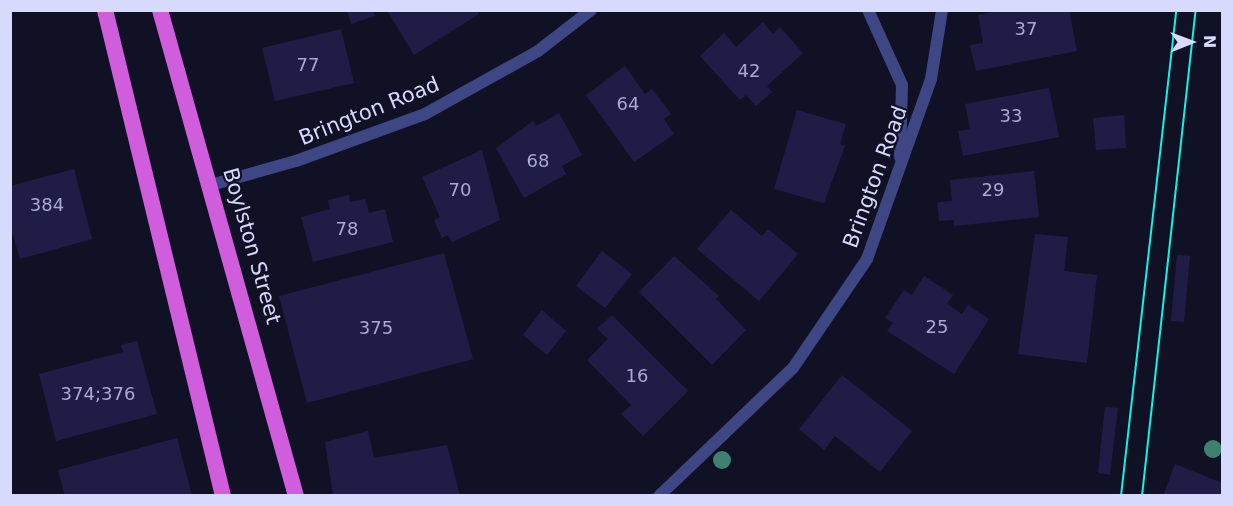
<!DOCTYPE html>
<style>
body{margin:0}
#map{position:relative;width:1233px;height:506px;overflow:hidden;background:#111126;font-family:"DejaVu Sans",sans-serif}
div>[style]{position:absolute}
.building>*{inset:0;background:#1f1d46}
.service>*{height:12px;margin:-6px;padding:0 6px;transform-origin:6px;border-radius:6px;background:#3e4683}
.minor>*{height:12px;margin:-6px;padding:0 6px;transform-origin:6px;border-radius:6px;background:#3e4683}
.trunk>*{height:16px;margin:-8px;padding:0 8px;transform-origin:8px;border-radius:8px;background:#d05edc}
.tram>*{height:1.5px;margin:-0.75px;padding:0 0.75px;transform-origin:0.75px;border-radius:0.75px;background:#0df4e5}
.trees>*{width:18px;height:18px;margin:-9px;border-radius:50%;background:#40806f}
span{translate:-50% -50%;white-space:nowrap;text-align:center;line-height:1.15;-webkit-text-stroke:4.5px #111126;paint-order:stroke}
.number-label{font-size:18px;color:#a9aacf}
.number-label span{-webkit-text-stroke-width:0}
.street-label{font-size:21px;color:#d7d9fd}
.frame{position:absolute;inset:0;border:12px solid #d7d9fd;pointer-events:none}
.north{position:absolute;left:1161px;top:12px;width:60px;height:60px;-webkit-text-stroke:4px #111126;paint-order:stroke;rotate:89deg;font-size:16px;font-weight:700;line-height:24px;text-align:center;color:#d7d9fd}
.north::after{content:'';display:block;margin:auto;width:21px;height:27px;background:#d7d9fd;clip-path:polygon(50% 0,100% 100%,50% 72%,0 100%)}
</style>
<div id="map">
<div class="building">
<i style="clip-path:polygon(347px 10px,373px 10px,375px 16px,351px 24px)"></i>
<i style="clip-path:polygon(476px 10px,479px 14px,414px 55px,388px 12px)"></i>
<i style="clip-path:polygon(1001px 10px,1069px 10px,1077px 51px,976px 71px,970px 45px,983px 43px,978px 15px)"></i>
<i style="clip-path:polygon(763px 22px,773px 34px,780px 27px,803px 53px,767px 86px,772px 92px,756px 106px,746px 95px,740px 100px,700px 56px,724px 33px,736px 47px)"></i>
<i style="clip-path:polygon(341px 29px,354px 83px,275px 101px,262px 48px)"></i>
<i style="clip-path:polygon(625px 66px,645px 94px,652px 89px,671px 114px,664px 119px,674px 134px,634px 162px,586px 95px)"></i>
<i style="clip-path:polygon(1049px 88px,1059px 137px,963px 156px,958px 131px,970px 129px,965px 104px)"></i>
<i style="clip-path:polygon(797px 110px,846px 124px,840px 144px,845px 146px,824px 203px,774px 189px)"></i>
<i style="clip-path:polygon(559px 113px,582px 155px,562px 166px,566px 174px,524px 198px,496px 148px,533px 121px,536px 126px)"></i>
<i style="clip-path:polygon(1124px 115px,1126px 148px,1096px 150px,1093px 118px)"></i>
<i style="clip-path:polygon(482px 150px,500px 220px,452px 242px,448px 235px,442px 238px,434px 220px,440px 217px,422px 177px)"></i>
<i style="clip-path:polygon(74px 169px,92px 239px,20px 259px,10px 225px,10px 186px)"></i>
<i style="clip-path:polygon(1034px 171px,1039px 217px,954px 226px,954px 220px,939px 221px,937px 202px,952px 201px,950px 180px)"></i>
<i style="clip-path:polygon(349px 195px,350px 202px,365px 199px,369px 213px,385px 209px,393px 242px,313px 262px,301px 217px,330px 209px,328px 200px)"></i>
<i style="clip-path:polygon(731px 210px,762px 236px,768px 229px,798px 254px,759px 301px,697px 249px)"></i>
<i style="clip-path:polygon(1035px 234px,1068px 237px,1064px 271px,1097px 275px,1087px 363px,1018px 354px)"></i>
<i style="clip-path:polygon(602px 251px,632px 274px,605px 308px,576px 286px)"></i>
<i style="clip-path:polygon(444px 253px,473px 359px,307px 403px,279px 296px)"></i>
<i style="clip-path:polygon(1177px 255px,1190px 256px,1184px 322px,1171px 321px)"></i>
<i style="clip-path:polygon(674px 256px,719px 296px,716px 299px,746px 330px,712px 365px,639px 292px)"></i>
<i style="clip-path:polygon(924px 276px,953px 295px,947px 304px,962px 314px,968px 305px,989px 319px,954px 374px,887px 331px,893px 323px,885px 318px,904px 290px,912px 295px)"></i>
<i style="clip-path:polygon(542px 310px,566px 331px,547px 355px,523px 335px)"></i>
<i style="clip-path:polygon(612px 315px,688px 391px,643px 436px,621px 414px,631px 405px,587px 360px,608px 339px,597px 329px)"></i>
<i style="clip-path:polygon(137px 341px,157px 414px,56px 441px,39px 374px,123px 352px,121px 345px)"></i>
<i style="clip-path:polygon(842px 375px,912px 431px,880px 472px,835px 436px,824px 450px,799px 429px)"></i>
<i style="clip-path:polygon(1105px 407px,1118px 408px,1110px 475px,1098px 473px)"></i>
<i style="clip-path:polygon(368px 431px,374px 458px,447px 445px,460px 496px,333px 496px,325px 442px)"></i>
<i style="clip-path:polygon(177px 438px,192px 496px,65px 496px,58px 470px)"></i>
<i style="clip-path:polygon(1175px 464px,1222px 483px,1222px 496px,1163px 496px)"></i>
</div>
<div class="service">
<i style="left:868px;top:10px;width:82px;rotate:65.6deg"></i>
<i style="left:902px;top:85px;width:72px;rotate:91.6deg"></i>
</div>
<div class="minor">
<i style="left:211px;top:185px;width:88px;rotate:-15.8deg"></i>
<i style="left:296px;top:161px;width:137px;rotate:-20deg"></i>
<i style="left:425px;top:114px;width:129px;rotate:-29.1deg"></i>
<i style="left:538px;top:51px;width:67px;rotate:-37.7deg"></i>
<i style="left:659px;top:496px;width:185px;rotate:-43.7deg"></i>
<i style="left:793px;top:368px;width:132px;rotate:-55.8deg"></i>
<i style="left:867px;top:259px;width:191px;rotate:-70.4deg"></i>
<i style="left:931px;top:79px;width:70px;rotate:-80.9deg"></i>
</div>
<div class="trunk">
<i style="left:105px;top:10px;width:500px;rotate:76.35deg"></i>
<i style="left:160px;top:10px;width:505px;rotate:74.37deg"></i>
</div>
<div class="tram">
<i style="left:1121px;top:496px;width:489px;rotate:-83.5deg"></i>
<i style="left:1142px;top:496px;width:489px;rotate:-83.7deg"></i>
</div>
<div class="trees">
<i style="left:1213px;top:449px"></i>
<i style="left:722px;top:460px"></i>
</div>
<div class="number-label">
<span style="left:1026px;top:29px">37</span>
<span style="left:308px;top:65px">77</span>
<span style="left:749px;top:71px">42</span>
<span style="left:628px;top:104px">64</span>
<span style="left:1011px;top:116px">33</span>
<span style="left:538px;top:161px">68</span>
<span style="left:460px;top:190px">70</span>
<span style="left:993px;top:190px">29</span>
<span style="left:47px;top:205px">384</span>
<span style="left:347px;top:229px">78</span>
<span style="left:937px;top:327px">25</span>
<span style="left:376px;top:328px">375</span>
<span style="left:637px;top:376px">16</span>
<span style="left:98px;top:394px">374;376</span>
</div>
<div class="street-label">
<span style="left:369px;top:111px;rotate:-22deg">Brington Road</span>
<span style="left:875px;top:177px;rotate:-70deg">Brington Road</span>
<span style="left:252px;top:246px;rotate:74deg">Boylston Street</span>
</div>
<div class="frame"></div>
<div class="north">N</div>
</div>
